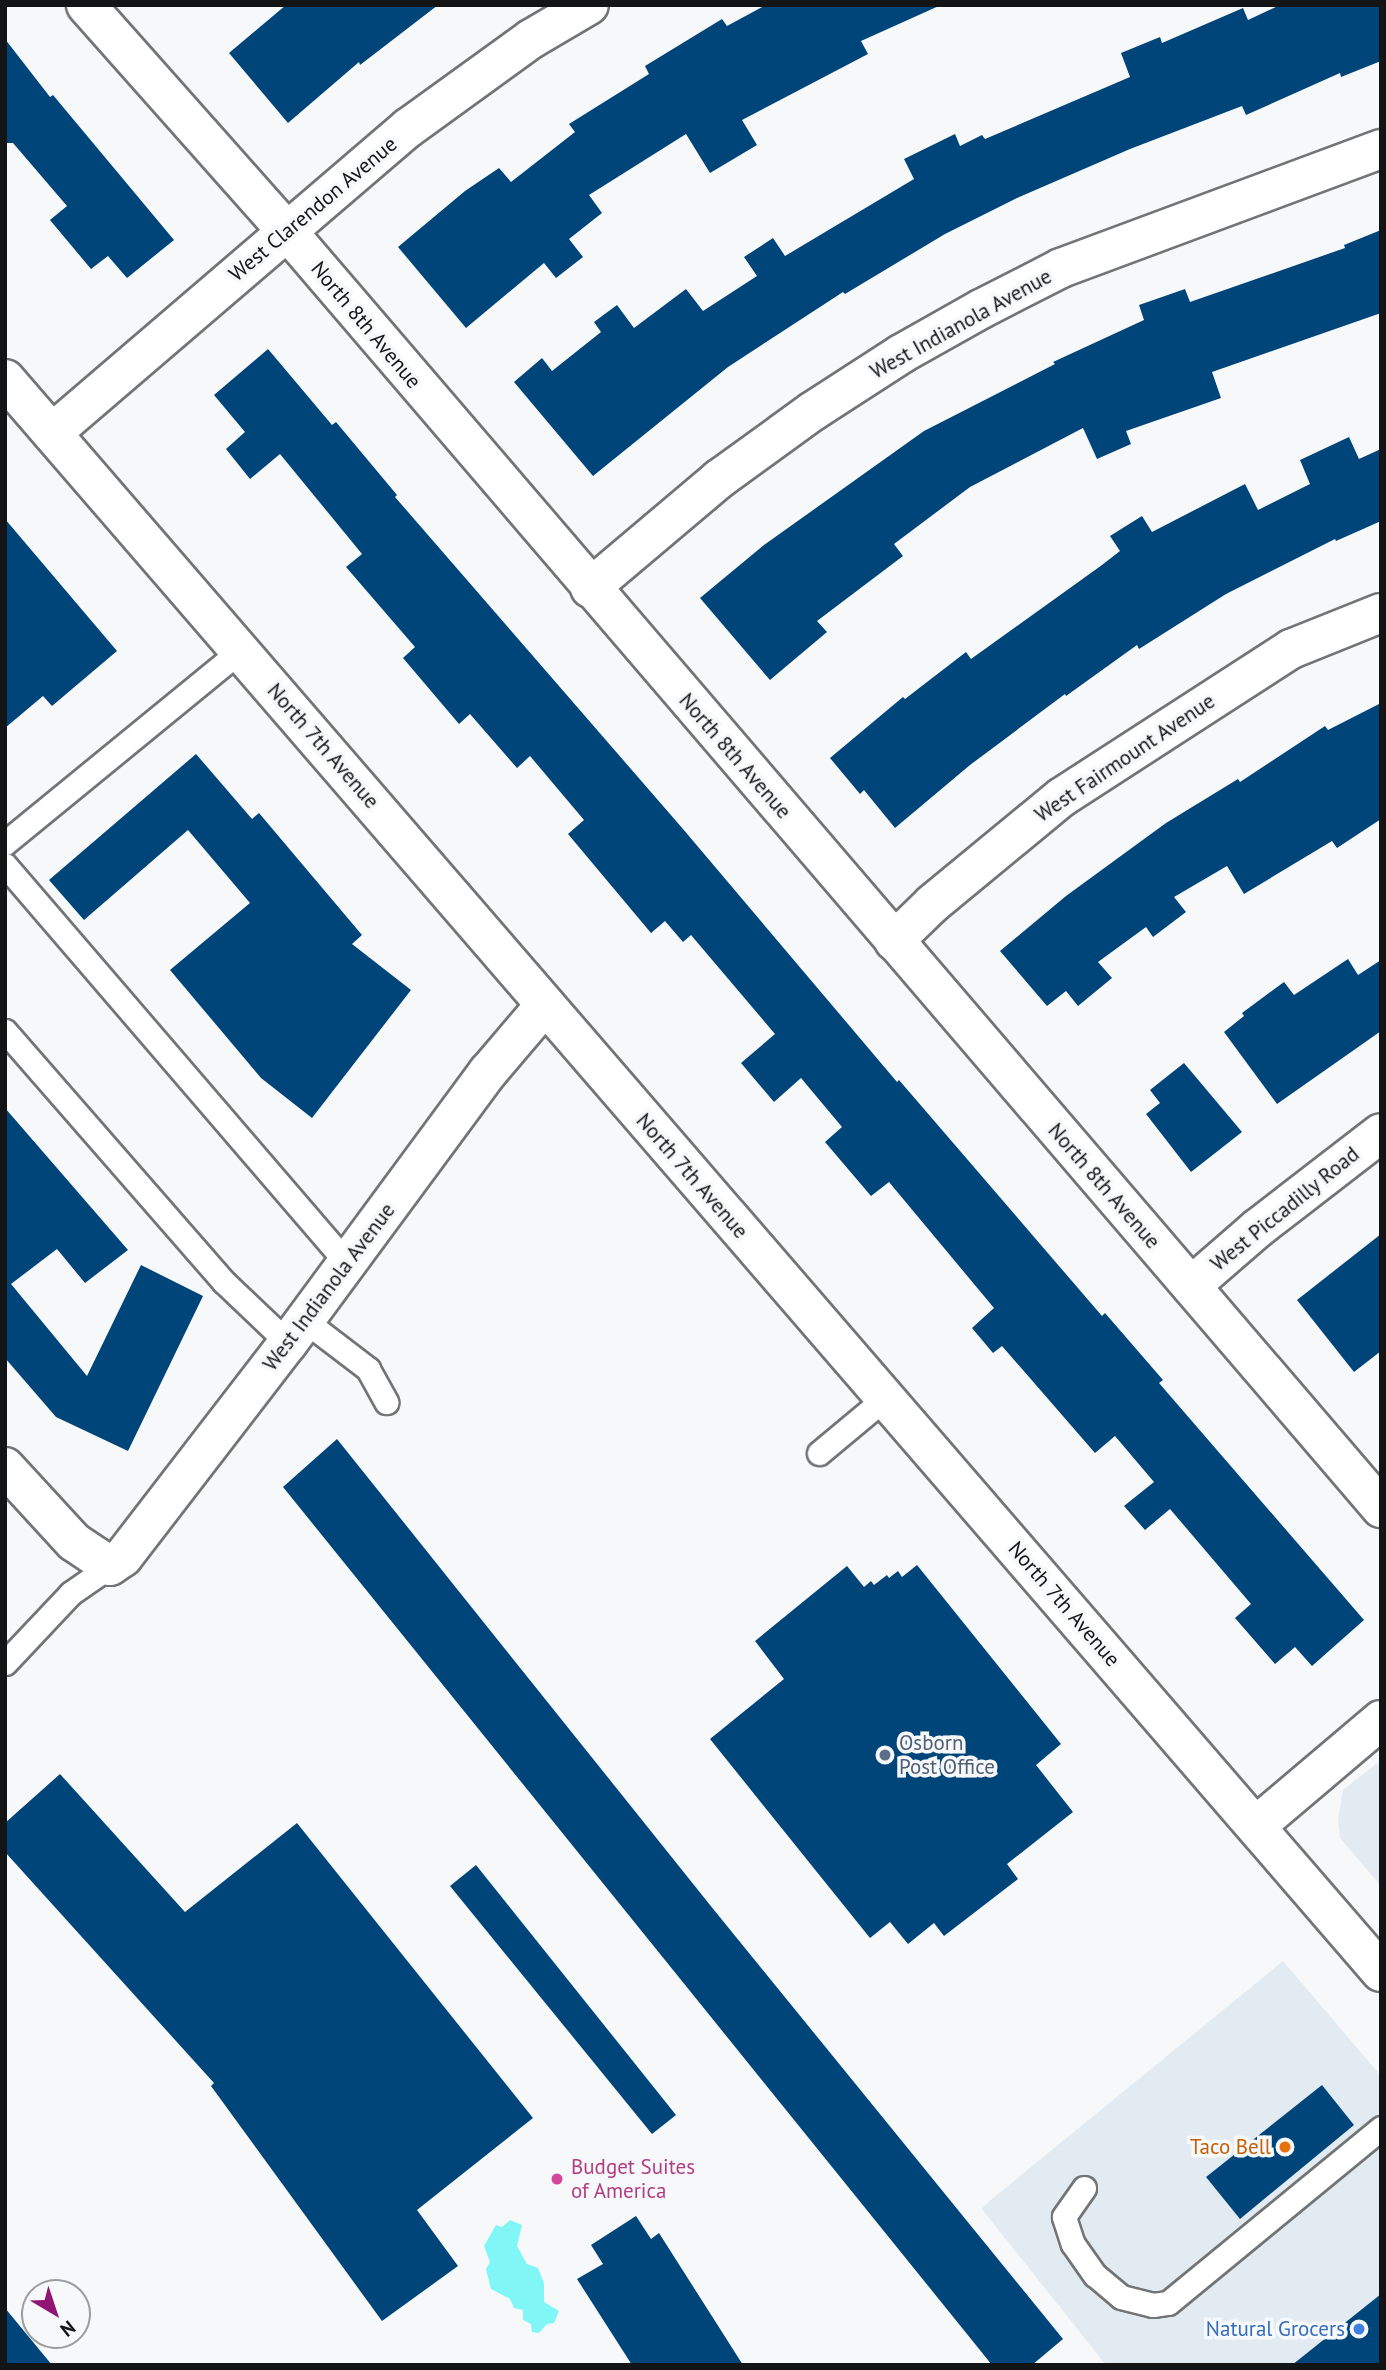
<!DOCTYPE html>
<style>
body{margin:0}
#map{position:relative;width:1386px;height:2370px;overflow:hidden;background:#f6f8fa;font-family:"PT Sans",sans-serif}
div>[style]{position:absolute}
.built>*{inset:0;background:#e3ebf2}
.water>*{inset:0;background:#80f6f6}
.building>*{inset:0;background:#004579}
.roads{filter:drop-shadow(2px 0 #727476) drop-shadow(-2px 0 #727476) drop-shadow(0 2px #727476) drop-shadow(0 -2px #727476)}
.lane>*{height:23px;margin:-11.5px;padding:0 11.5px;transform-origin:11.5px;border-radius:11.5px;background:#fff}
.street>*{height:38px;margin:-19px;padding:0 19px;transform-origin:19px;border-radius:19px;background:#fff}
.secondary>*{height:38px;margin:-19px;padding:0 19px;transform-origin:19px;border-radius:19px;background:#fff}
.dots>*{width:19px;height:19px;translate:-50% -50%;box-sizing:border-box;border:4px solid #f6f8fa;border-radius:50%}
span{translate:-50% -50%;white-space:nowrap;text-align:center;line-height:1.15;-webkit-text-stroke:7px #f6f8fa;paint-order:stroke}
.street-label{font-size:21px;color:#131415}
.service-label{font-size:21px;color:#4e5e75}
.left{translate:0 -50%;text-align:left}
.food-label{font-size:21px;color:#c56008}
.right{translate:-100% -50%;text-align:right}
.hotel-label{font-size:21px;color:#b23c85}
.shop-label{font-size:21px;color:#366cbe}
.frame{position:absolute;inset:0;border:7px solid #131415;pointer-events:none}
.north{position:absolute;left:21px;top:2279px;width:70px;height:70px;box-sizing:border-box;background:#f6f8fa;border:2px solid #9b9d9e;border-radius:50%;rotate:141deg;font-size:19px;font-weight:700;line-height:28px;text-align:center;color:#131415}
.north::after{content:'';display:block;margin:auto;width:24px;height:32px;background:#911673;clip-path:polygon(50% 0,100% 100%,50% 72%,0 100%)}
</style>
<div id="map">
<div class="built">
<i style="clip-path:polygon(1381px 1760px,1381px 1886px,1340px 1838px,1338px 1820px,1343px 1790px)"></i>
<i style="clip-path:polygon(1283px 1961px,1381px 2076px,1381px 2365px,1106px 2365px,981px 2208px)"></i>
</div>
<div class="water">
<i style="clip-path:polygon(510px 2220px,522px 2225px,517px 2246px,527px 2264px,538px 2268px,544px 2283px,544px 2302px,559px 2311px,554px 2323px,547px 2324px,539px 2333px,532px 2332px,531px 2324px,523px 2320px,523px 2310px,514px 2308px,510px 2299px,491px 2289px,486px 2269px,490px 2262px,484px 2246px,496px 2225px,502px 2227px)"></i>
</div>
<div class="building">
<i style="clip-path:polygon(286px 5px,438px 5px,360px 65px,359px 62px,288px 123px,229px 53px)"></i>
<i style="clip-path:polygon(766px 5px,941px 5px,861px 41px,868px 54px,742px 120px,757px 145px,710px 173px,686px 134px,589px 195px,602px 213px,569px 239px,583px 257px,556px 278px,544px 263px,466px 328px,398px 247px,465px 191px,499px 168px,511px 182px,575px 132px,569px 124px,649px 74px,645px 66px,722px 19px,727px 26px)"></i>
<i style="clip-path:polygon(1280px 5px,1381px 5px,1381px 61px,1341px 77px,1340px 73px,1246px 115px,1242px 106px,1130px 149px,1017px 198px,945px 234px,845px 294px,843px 292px,728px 367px,593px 476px,514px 382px,542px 358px,552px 371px,601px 332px,594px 322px,617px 305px,634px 328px,686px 289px,703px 311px,757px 276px,744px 257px,773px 238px,785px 256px,914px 179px,904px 159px,955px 134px,960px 146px,982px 135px,985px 139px,1130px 77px,1121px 53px,1160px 37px,1162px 43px,1243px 8px,1248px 20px)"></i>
<i style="clip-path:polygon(5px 39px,50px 97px,53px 95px,174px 240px,127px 278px,108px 256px,91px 269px,50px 220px,67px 206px,13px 143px,5px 143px)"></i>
<i style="clip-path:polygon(1381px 230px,1381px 313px,1212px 372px,1221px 398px,1126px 431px,1131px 444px,1097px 459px,1083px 428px,970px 487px,894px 544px,903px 556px,817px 621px,827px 632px,770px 680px,700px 598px,764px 545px,924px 431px,1055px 364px,1053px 362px,1144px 320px,1139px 305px,1185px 289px,1190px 302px,1345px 248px,1344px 245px)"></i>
<i style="clip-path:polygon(268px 349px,332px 425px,336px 422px,397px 495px,395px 497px,683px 829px,897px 1082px,899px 1080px,1102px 1316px,1105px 1313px,1163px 1380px,1159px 1383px,1364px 1620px,1312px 1666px,1295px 1647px,1275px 1664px,1235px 1618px,1251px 1604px,1170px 1509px,1145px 1530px,1124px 1506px,1154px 1482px,1115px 1436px,1095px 1453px,1002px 1346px,993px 1353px,972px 1328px,994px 1308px,889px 1182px,871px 1196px,825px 1142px,842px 1127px,801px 1078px,774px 1102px,741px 1063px,775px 1034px,691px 935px,683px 942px,665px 921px,651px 933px,568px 834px,584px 820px,530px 756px,517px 768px,470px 714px,459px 724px,403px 658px,415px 647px,346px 567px,362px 554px,280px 454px,250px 479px,226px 449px,245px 432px,214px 395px)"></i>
<i style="clip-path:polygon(1349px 437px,1359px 459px,1381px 449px,1381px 521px,1336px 541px,1335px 539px,1226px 594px,1139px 649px,1137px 645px,1066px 696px,1065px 694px,970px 765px,895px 828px,864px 790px,860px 794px,830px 758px,903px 697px,905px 699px,966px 652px,971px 659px,1102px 565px,1120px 551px,1110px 536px,1142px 516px,1152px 532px,1245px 484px,1258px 510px,1310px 484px,1300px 460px)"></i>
<i style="clip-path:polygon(5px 519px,117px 651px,52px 706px,43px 696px,5px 728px)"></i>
<i style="clip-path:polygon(1381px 703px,1381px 819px,1337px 848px,1332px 841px,1244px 894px,1227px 866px,1174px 897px,1186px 912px,1153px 937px,1146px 927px,1098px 962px,1112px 978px,1078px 1006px,1066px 991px,1047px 1006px,1000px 951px,1066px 896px,1166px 823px,1238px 779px,1240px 782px,1325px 726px,1328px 730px)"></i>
<i style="clip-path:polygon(196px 754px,252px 819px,259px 813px,362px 935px,352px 944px,411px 990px,312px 1118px,261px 1078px,170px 970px,250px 903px,188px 830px,84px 920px,49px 880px)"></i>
<i style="clip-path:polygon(1348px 959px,1358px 975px,1381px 960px,1381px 1031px,1277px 1104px,1224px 1032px,1244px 1016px,1242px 1013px,1284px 982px,1294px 995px)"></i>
<i style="clip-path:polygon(1184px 1063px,1242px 1132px,1191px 1172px,1146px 1114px,1160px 1103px,1150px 1090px)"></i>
<i style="clip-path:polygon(5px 1108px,128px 1250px,85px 1283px,57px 1249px,11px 1284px,87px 1376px,141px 1265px,203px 1296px,128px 1451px,56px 1417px,5px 1358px)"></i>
<i style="clip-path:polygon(1381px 1234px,1381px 1351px,1354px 1372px,1297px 1300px)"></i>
<i style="clip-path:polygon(337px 1439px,714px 1910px,1063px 2339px,1032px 2365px,992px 2365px,283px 1487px)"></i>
<i style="clip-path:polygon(917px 1565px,1061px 1744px,1036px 1765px,1073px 1812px,1007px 1864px,1018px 1879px,944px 1936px,934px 1923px,908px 1944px,890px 1922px,870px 1938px,710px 1739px,784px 1679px,755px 1641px,847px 1566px,864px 1587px,871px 1581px,874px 1585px,887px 1575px,889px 1578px,898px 1571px,902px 1577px)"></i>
<i style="clip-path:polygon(60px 1774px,185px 1912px,297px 1823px,533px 2118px,417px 2210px,458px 2266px,382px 2321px,211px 2086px,214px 2083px,5px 1852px,5px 1823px)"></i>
<i style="clip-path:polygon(476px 1865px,676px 2115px,652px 2134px,450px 1886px)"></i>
<i style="clip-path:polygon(1322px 2085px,1354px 2125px,1240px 2219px,1206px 2177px)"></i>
<i style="clip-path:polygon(636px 2216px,651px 2239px,659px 2233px,743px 2365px,632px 2365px,577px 2279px,603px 2264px,591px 2245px)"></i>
<i style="clip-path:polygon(1381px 2294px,1381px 2365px,1292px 2365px)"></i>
<i style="clip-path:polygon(5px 2308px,52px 2365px,5px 2365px)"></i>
</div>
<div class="roads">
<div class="lane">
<i style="left:5px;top:843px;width:305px;rotate:-39.3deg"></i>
<i style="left:5px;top:865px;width:525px;rotate:49.33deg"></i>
<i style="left:5px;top:1031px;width:333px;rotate:48.9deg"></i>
<i style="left:224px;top:1282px;width:88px;rotate:43.6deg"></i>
<i style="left:304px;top:1320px;width:81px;rotate:37.4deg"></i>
<i style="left:368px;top:1369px;width:38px;rotate:61deg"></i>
<i style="left:819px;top:1453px;width:86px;rotate:-39.8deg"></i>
<i style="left:5px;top:1663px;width:96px;rotate:-46.7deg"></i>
<i style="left:71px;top:1593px;width:47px;rotate:-34.7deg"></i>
<i style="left:1084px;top:2188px;width:35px;rotate:125deg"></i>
<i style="left:1064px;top:2217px;width:28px;rotate:72deg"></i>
<i style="left:1073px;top:2244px;width:38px;rotate:55deg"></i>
<i style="left:1095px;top:2275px;width:34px;rotate:40deg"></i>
<i style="left:1121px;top:2297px;width:33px;rotate:14deg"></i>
<i style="left:1153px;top:2305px;width:15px;rotate:-8deg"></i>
<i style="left:1168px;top:2303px;width:276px;rotate:-39.4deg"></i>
</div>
<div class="street">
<i style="left:86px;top:5px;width:302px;rotate:48.4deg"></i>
<i style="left:287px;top:231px;width:1682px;rotate:49.41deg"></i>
<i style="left:52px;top:433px;width:469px;rotate:-40.6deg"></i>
<i style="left:408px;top:128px;width:152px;rotate:-35.9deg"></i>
<i style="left:531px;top:39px;width:67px;rotate:-30.4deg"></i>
<i style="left:590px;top:588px;width:169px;rotate:-40.2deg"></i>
<i style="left:719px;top:479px;width:116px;rotate:-35.9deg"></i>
<i style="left:813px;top:411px;width:105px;rotate:-32.9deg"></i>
<i style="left:901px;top:354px;width:92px;rotate:-29.4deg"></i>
<i style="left:981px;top:309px;width:90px;rotate:-27.1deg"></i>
<i style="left:1061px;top:268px;width:341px;rotate:-20.4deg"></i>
<i style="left:894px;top:941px;width:53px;rotate:-44.2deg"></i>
<i style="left:932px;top:904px;width:168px;rotate:-39.5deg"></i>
<i style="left:1062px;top:797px;width:273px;rotate:-32.9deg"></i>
<i style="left:1291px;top:649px;width:97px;rotate:-21.8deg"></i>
<i style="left:1191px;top:1286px;width:89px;rotate:-40.9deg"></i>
<i style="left:1258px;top:1228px;width:155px;rotate:-37.7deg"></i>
<i style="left:5px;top:1467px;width:102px;rotate:47.4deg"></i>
<i style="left:74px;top:1542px;width:43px;rotate:33.7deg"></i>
<i style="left:110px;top:1566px;width:16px;rotate:-35deg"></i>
<i style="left:123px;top:1557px;width:270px;rotate:-52.4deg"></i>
<i style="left:288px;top:1343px;width:337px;rotate:-53.6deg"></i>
<i style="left:488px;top:1072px;width:88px;rotate:-49.6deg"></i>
<i style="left:1256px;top:1826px;width:164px;rotate:-40.3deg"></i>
</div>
<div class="secondary">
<i style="left:5px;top:379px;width:2105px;rotate:49.18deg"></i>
</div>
</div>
<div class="dots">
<i style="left:885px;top:1755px;background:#5c6f8a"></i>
<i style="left:1285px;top:2147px;background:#e8710a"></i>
<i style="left:557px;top:2179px;background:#d1479c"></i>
<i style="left:1359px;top:2329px;background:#3f7fe0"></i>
</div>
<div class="street-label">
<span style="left:313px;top:209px;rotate:-40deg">West Clarendon Avenue</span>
<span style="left:961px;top:324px;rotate:-29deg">West Indianola Avenue</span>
<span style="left:366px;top:325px;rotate:50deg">North 8th Avenue</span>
<span style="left:323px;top:746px;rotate:49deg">North 7th Avenue</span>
<span style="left:735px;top:756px;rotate:49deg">North 8th Avenue</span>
<span style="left:1125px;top:758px;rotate:-34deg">West Fairmount Avenue</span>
<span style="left:692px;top:1176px;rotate:49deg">North 7th Avenue</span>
<span style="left:1104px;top:1186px;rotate:49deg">North 8th Avenue</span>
<span style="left:1285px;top:1209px;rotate:-39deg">West Piccadilly Road</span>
<span style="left:329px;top:1287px;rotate:-53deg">West Indianola Avenue</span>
<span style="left:1064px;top:1604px;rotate:49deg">North 7th Avenue</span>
</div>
<div class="service-label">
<span class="left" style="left:899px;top:1755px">Osborn<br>Post Office</span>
</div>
<div class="food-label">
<span class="right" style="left:1271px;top:2147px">Taco Bell</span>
</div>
<div class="hotel-label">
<span class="left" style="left:571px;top:2179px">Budget Suites<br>of America</span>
</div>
<div class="shop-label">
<span class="right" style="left:1345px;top:2329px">Natural Grocers</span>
</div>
<div class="frame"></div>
<div class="north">N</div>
</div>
